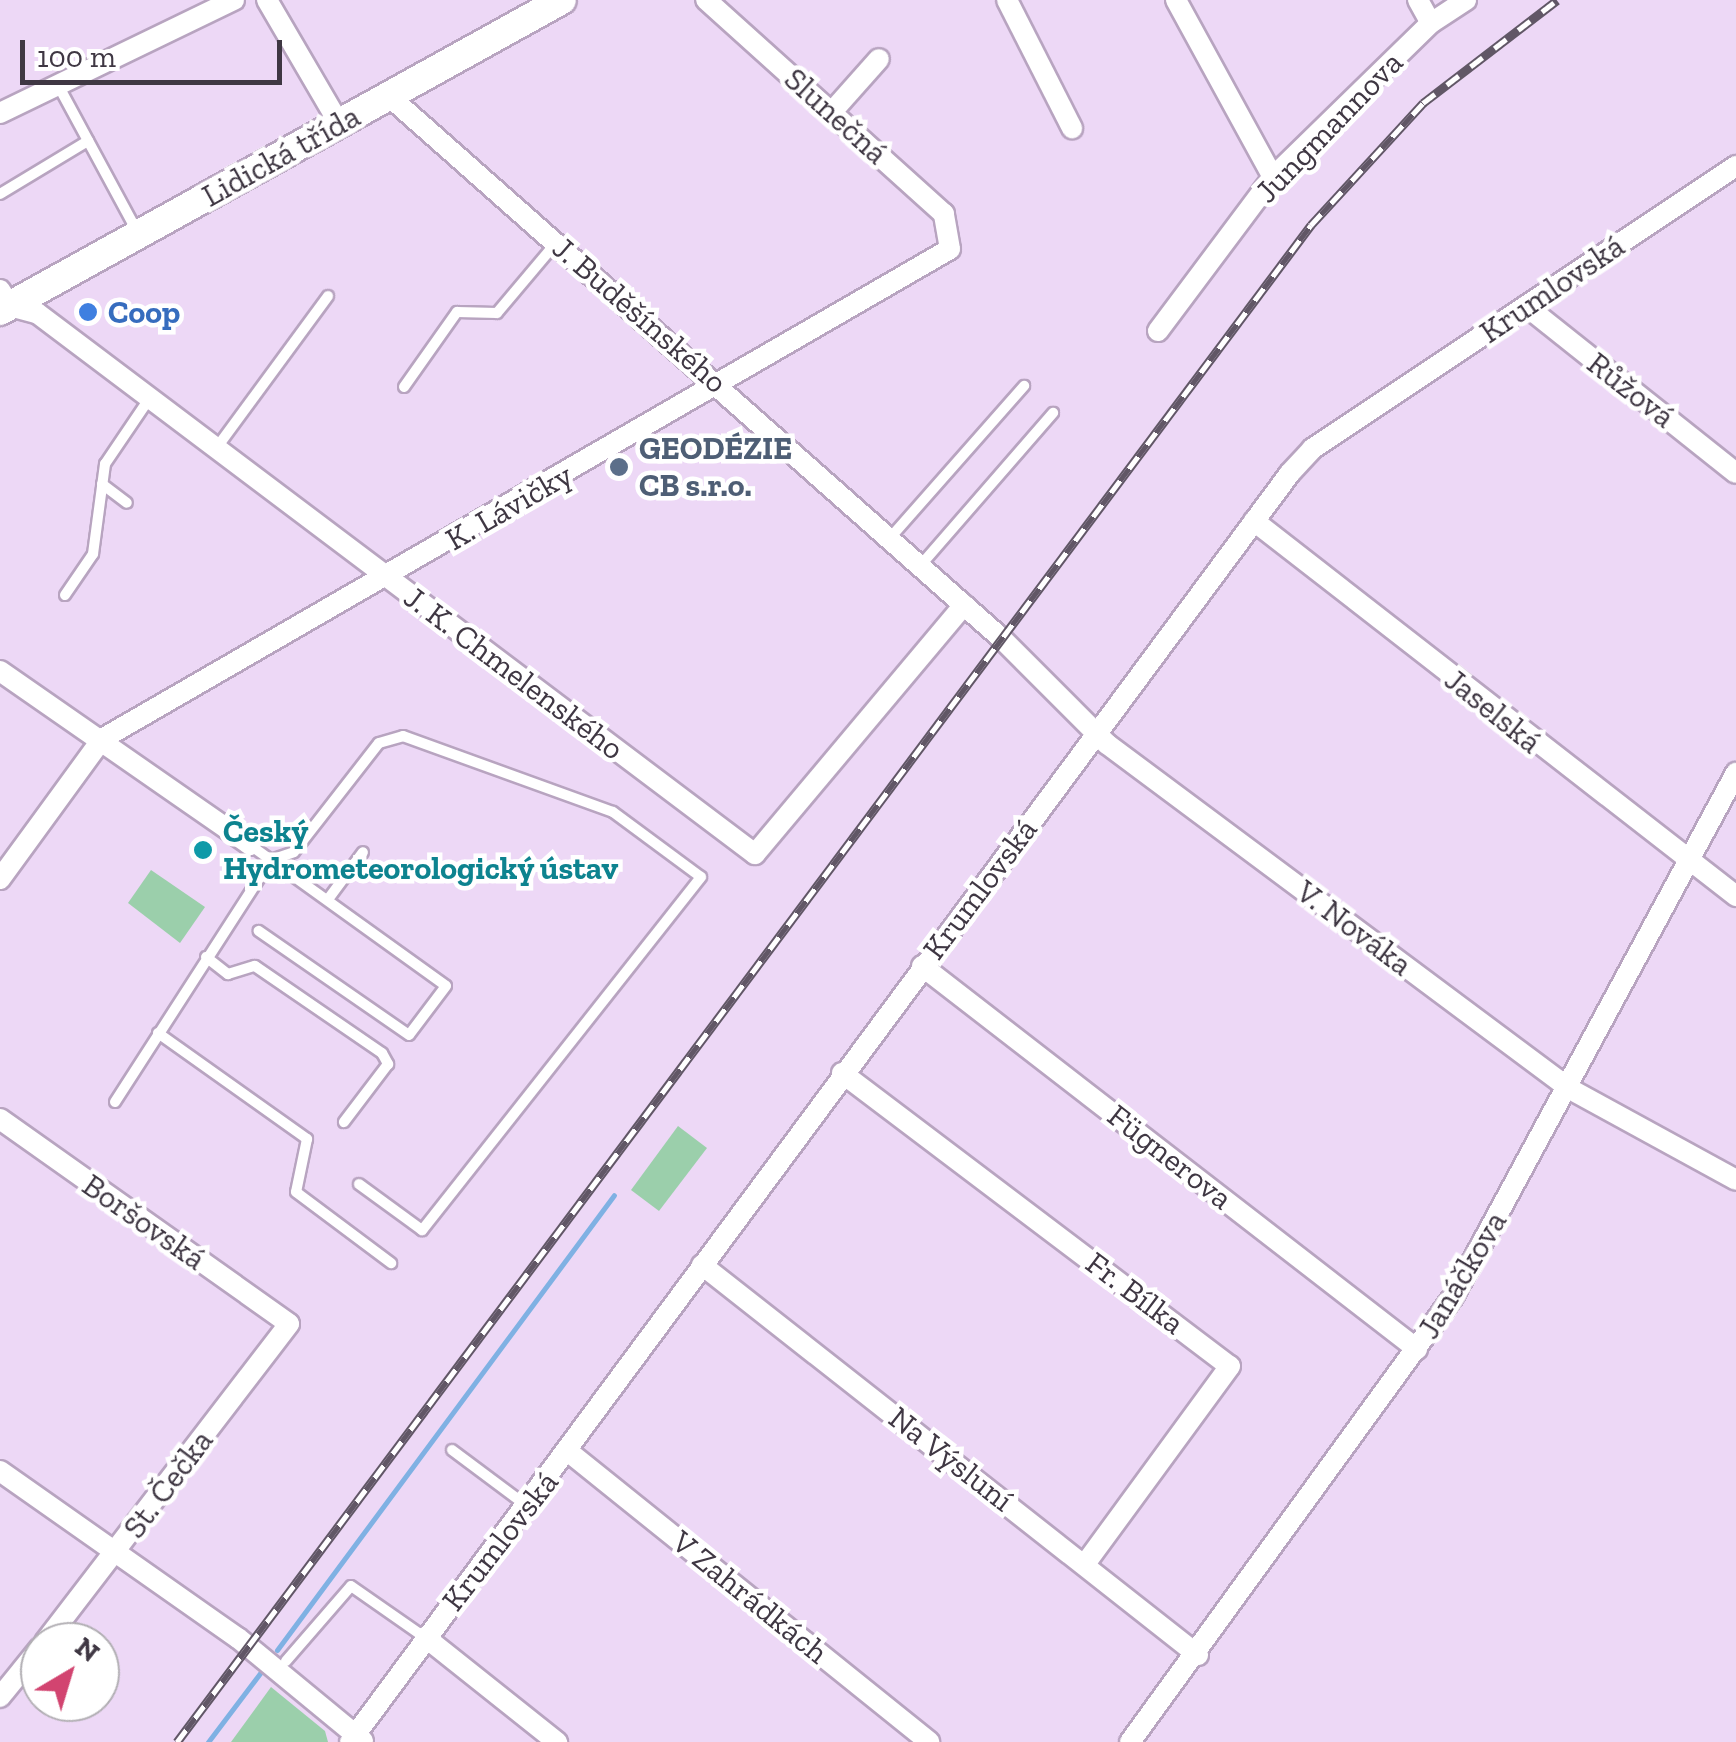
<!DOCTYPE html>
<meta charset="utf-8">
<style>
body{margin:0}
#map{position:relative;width:1736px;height:1742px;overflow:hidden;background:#edd8f6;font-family:"Zilla Slab",serif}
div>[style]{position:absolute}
.green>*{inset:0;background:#9bcfab}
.stream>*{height:5px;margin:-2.5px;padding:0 2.5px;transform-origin:2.5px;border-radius:2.5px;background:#7fb1e3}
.roads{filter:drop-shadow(2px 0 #b8a4c0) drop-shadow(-2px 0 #b8a4c0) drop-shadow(0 2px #b8a4c0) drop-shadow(0 -2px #b8a4c0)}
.service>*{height:10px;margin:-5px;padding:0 5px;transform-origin:5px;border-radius:5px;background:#fff}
.minor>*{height:20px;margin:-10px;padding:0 10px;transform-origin:10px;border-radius:10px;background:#fff}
.tertiary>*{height:28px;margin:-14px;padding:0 14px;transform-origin:14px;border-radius:14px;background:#fff}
.rail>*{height:9px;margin-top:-4.5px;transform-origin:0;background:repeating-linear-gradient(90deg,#fff 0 15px,#615766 0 30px);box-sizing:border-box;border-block:2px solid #615766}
.dots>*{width:28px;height:28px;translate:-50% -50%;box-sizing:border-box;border:5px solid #fff;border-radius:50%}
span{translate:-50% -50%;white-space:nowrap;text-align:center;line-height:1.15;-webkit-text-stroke:9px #fff;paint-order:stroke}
.street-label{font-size:32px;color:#3f3743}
.shop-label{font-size:32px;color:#366cbe;font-weight:700}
.left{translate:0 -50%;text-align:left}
.service-label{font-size:32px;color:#4e5e75;font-weight:700}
.culture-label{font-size:32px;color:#0d838f;font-weight:700}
.north{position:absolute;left:20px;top:1622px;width:100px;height:100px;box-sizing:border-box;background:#fff;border:2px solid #b2afb4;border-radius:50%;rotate:38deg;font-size:28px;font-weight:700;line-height:40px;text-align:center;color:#3f3743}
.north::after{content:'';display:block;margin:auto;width:35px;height:45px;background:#d24470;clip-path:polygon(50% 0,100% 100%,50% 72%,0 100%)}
.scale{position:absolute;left:20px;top:40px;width:262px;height:45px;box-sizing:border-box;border:5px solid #3f3743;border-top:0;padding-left:12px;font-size:30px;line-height:35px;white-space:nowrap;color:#3f3743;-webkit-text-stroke:8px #fff;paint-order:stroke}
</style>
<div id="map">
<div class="green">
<i style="clip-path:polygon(151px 870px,205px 907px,180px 943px,128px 903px)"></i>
<i style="clip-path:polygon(678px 1126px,707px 1148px,659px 1211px,631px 1190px)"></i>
<i style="clip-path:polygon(271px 1687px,325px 1731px,328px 1742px,231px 1742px)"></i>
</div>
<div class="stream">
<i style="left:277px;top:1650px;width:566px;rotate:-53.47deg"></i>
<i style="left:208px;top:1742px;width:88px;rotate:-52.9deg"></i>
</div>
<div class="roads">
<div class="service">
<i style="left:58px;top:85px;width:168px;rotate:61.6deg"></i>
<i style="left:0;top:194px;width:103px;rotate:-31.1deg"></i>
<i style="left:404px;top:387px;width:92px;rotate:-54.8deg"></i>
<i style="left:457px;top:312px;width:40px;rotate:1.4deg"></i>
<i style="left:497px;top:313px;width:92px;rotate:-49.9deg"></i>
<i style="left:215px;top:450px;width:191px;rotate:-53.7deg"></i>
<i style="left:102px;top:484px;width:31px;rotate:37deg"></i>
<i style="left:890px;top:538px;width:203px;rotate:-48.6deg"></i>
<i style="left:920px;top:566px;width:203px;rotate:-49deg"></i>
<i style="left:65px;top:595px;width:50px;rotate:-55.7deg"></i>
<i style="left:93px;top:554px;width:91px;rotate:-82.4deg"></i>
<i style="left:105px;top:464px;width:75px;rotate:-55.9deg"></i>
<i style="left:250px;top:845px;width:241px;rotate:35.7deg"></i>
<i style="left:446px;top:986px;width:61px;rotate:127.1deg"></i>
<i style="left:409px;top:1035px;width:183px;rotate:-145.3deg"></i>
<i style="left:329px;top:898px;width:57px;rotate:-53.5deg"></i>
<i style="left:206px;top:957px;width:28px;rotate:38deg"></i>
<i style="left:228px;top:974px;width:28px;rotate:-17deg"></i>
<i style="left:255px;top:966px;width:154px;rotate:34.4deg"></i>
<i style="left:382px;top:1053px;width:13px;rotate:61deg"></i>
<i style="left:388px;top:1064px;width:73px;rotate:127.2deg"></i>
<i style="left:158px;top:1033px;width:183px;rotate:35.4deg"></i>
<i style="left:307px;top:1139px;width:54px;rotate:101.7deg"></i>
<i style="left:296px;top:1192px;width:119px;rotate:36.8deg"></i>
<i style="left:115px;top:1102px;width:288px;rotate:-57.2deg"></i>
<i style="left:271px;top:860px;width:24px;rotate:-19deg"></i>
<i style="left:294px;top:852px;width:138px;rotate:-52.1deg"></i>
<i style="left:379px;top:743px;width:25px;rotate:-16deg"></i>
<i style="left:403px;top:736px;width:223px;rotate:19.9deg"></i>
<i style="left:613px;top:812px;width:109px;rotate:36.5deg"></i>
<i style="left:701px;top:877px;width:450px;rotate:128.3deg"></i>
<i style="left:422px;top:1230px;width:78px;rotate:-143.9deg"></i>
<i style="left:452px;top:1450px;width:94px;rotate:36.7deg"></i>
<i style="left:286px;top:1661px;width:99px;rotate:-49.1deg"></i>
<i style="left:351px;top:1586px;width:89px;rotate:34.9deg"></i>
</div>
<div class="minor">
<i style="left:267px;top:0;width:143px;rotate:59.7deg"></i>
<i style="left:1007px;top:0;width:144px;rotate:63.1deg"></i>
<i style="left:1176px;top:0;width:202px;rotate:61.3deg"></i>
<i style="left:1418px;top:0;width:26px;rotate:61deg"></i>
<i style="left:390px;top:97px;width:816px;rotate:41.52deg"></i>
<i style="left:1001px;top:638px;width:150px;rotate:45deg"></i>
<i style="left:1107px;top:744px;width:577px;rotate:36.69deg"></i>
<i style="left:1570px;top:1089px;width:189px;rotate:28.7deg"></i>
<i style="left:0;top:113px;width:260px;rotate:-25.8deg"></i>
<i style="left:831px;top:113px;width:72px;rotate:-48.4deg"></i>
<i style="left:0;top:290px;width:19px;rotate:58deg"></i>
<i style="left:10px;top:306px;width:28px;rotate:15deg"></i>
<i style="left:37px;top:313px;width:899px;rotate:37deg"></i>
<i style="left:755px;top:854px;width:325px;rotate:-50deg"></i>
<i style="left:1526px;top:306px;width:268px;rotate:38.5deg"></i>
<i style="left:1158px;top:331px;width:192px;rotate:-53.2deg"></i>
<i style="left:1273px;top:177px;width:221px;rotate:-44.3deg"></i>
<i style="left:1431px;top:23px;width:42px;rotate:-33.3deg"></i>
<i style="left:1254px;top:521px;width:611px;rotate:37.88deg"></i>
<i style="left:0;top:671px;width:305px;rotate:34.8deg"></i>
<i style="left:0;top:879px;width:173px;rotate:-53.9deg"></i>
<i style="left:102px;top:739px;width:979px;rotate:-30.02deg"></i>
<i style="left:950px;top:249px;width:36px;rotate:-100deg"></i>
<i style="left:944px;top:214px;width:320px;rotate:-138deg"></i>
<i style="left:922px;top:966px;width:626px;rotate:37.73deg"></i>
<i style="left:842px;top:1073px;width:486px;rotate:37.1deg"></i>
<i style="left:1230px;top:1366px;width:245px;rotate:126.2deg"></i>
<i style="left:0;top:1119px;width:354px;rotate:35.3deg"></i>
<i style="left:289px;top:1324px;width:401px;rotate:127.5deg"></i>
<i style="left:702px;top:1265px;width:631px;rotate:38.18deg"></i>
<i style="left:570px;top:1453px;width:461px;rotate:38.8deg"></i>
<i style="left:0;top:1471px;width:291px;rotate:35.1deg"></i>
<i style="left:238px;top:1638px;width:162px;rotate:39.5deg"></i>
<i style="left:425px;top:1637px;width:169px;rotate:38.5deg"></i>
<i style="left:0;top:1697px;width:63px;rotate:-50.8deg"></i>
<i style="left:350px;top:1742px;width:1579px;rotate:-53.47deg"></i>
<i style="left:1290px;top:473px;width:33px;rotate:-47deg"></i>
<i style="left:1312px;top:449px;width:510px;rotate:-33.72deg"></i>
<i style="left:1130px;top:1742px;width:550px;rotate:-54.03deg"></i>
<i style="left:1453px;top:1297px;width:596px;rotate:-61.63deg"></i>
</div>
<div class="tertiary">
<i style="left:0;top:311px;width:642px;rotate:-28.96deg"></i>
</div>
</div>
<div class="rail">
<i style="left:177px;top:1742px;width:1894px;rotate:-53.22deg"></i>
<i style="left:1311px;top:225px;width:166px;rotate:-47.4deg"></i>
<i style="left:1423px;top:103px;width:169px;rotate:-37.5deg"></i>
</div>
<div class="dots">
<i style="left:88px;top:312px;background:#3f7fe0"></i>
<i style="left:619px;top:467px;background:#5c6f8a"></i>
<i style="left:203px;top:850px;background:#0f9aa8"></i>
</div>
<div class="street-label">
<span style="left:836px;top:116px;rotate:42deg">Slunečná</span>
<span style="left:1329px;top:127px;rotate:-46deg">Jungmannova</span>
<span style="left:281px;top:156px;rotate:-29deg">Lidická třída</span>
<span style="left:1552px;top:289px;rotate:-34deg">Krumlovská</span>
<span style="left:640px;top:315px;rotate:41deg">J. Buděšínského</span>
<span style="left:1631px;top:390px;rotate:38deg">Růžová</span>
<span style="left:509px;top:507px;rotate:-30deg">K. Lávičky</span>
<span style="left:514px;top:673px;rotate:37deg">J. K. Chmelenského</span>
<span style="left:1493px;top:711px;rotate:39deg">Jaselská</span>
<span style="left:980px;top:889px;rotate:-53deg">Krumlovská</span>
<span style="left:1354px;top:928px;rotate:37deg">V. Nováka</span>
<span style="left:1170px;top:1157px;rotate:38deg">Fügnerova</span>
<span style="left:144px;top:1222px;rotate:35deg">Boršovská</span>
<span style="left:1462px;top:1275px;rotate:-59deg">Janáčkova</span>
<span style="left:1135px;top:1293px;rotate:37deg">Fr. Bílka</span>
<span style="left:951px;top:1459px;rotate:38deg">Na Výsluní</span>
<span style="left:168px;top:1484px;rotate:-53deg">St. Čečka</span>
<span style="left:500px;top:1541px;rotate:-52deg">Krumlovská</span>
<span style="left:750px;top:1597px;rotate:39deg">V Zahrádkách</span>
</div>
<div class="shop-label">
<span class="left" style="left:108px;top:312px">Coop</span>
</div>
<div class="service-label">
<span class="left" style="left:639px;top:467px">GEODÉZIE<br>CB s.r.o.</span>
</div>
<div class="culture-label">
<span class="left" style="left:223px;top:850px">Český<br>Hydrometeorologický ústav</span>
</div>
<div class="north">N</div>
<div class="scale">100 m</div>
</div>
